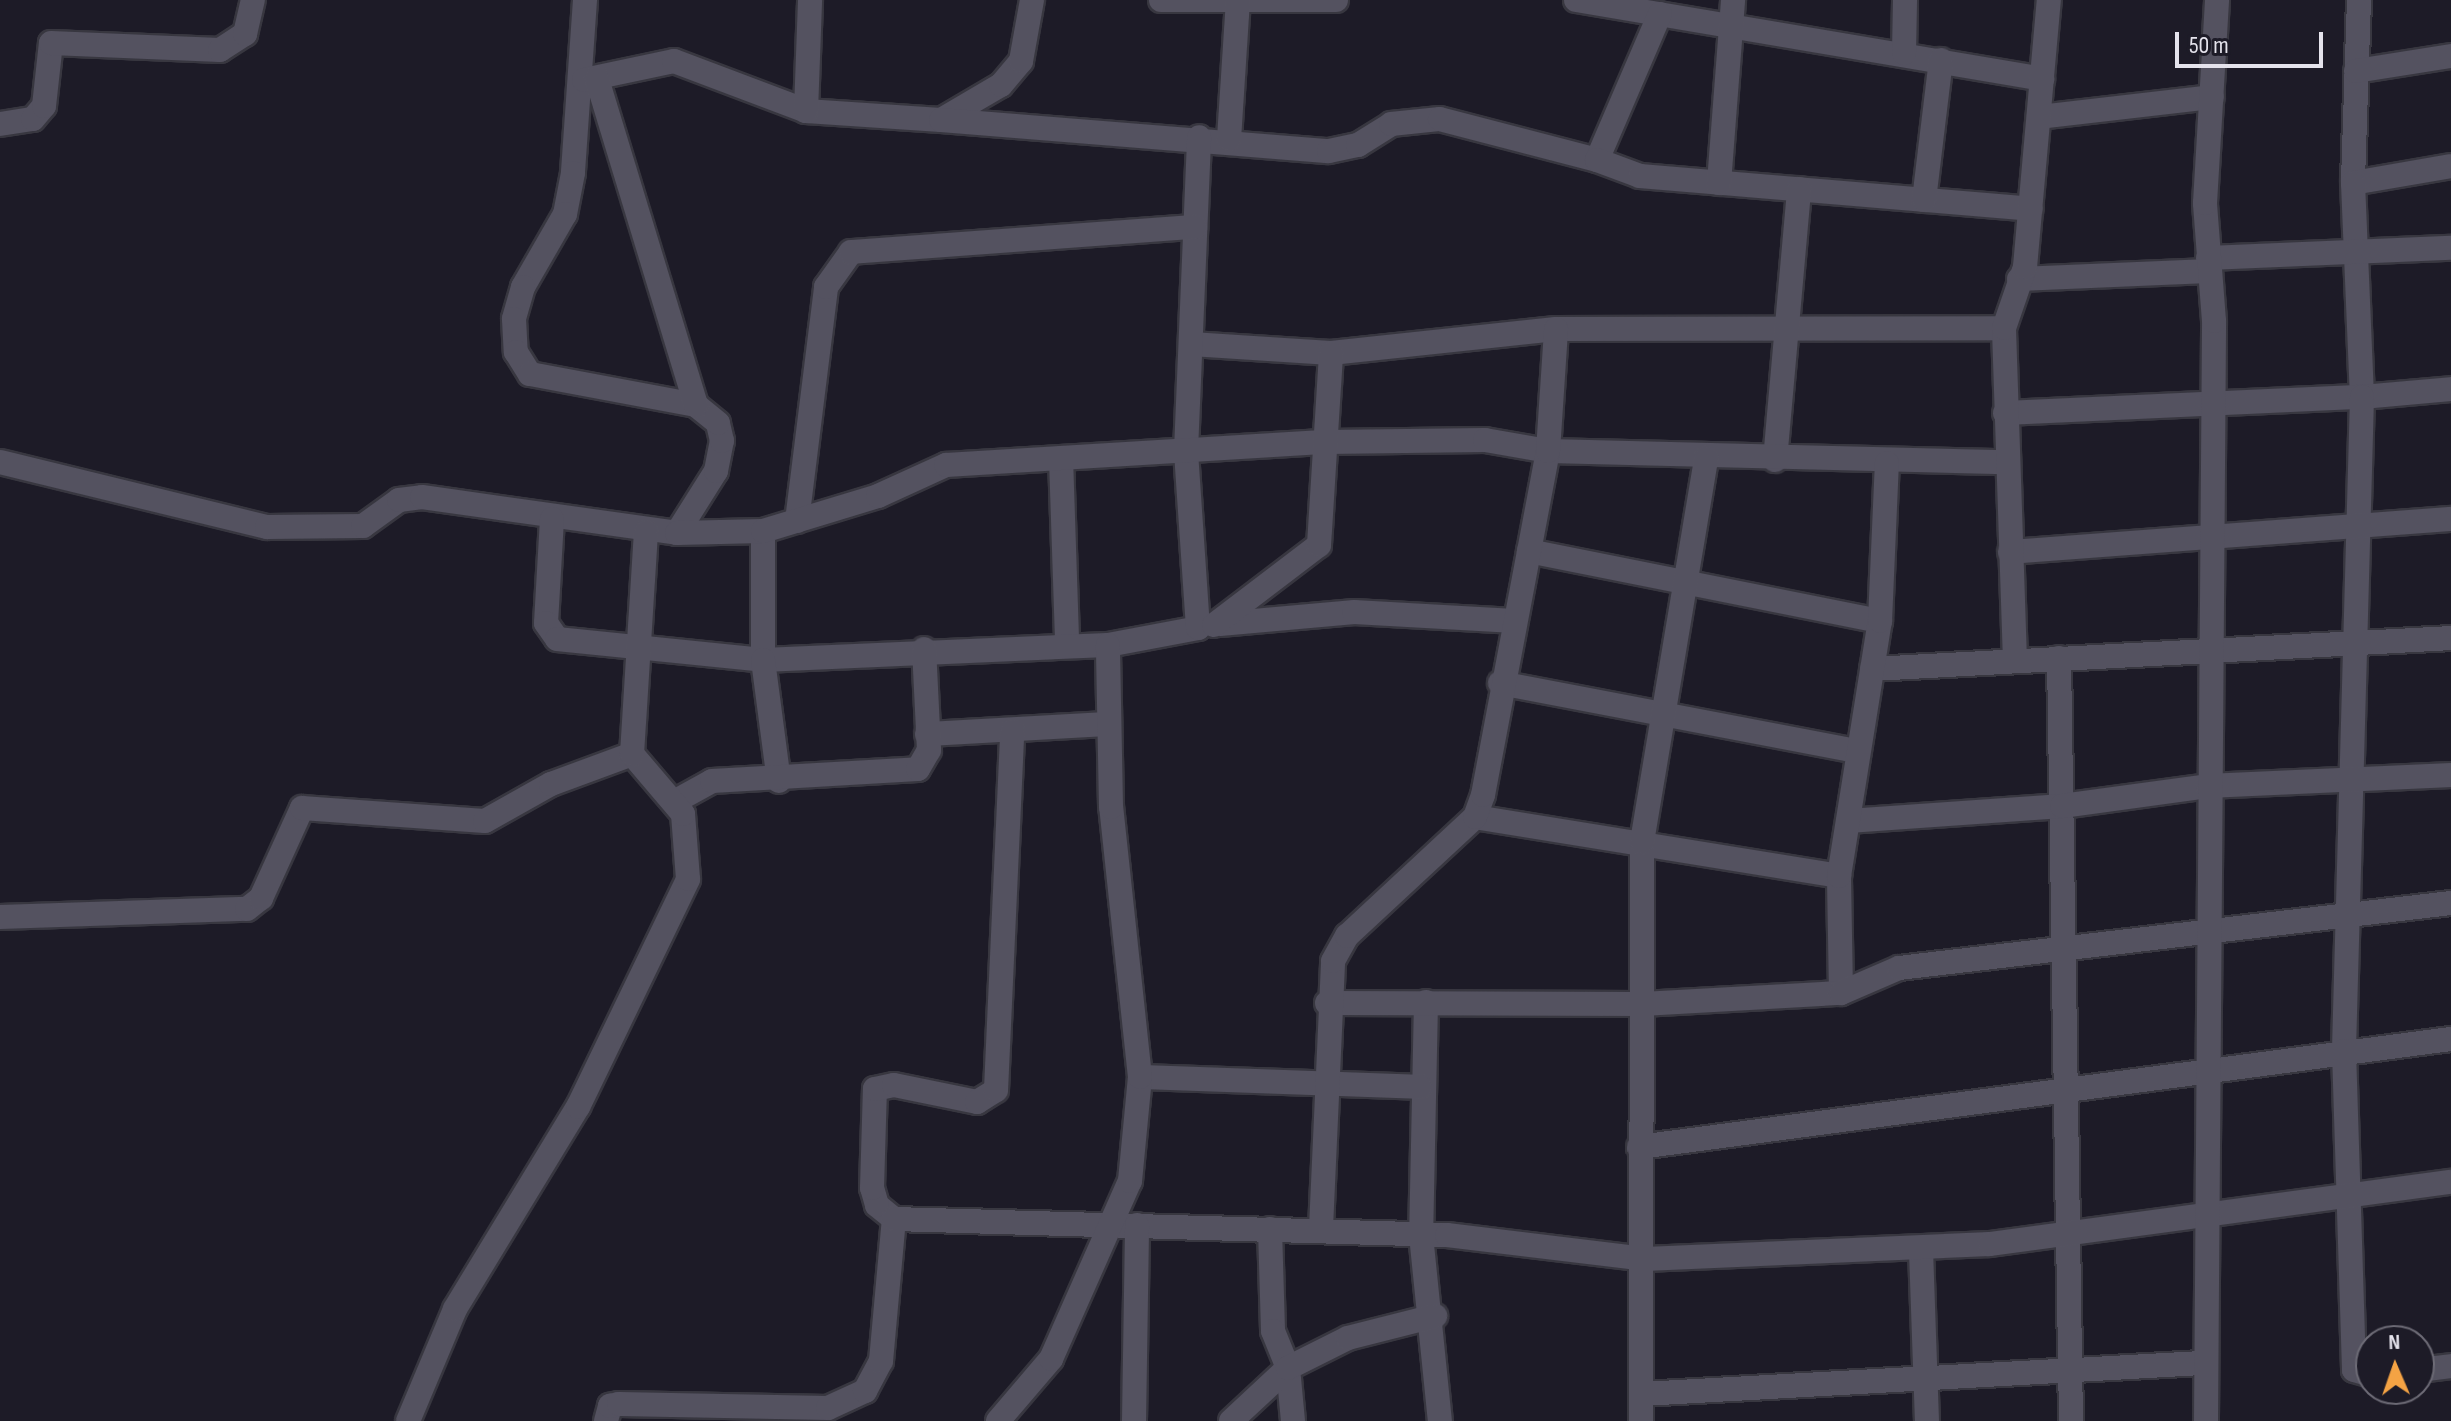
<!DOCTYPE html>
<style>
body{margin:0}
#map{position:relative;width:2451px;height:1421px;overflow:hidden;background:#1d1b27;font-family:"Sofia Sans Condensed",sans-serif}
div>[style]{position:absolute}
.roads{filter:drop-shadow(2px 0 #383740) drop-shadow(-2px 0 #383740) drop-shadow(0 2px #383740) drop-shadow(0 -2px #383740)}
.minor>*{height:24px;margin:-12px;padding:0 12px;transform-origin:12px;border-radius:12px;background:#545260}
span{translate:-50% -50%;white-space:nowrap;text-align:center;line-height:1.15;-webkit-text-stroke:6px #1d1b27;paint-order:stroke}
.north{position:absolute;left:2355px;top:1325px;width:80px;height:80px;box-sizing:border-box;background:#1d1b27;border:2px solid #6d6b76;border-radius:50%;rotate:358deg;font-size:22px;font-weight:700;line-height:32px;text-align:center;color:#e5e3ec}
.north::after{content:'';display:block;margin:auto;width:28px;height:36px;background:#f4a344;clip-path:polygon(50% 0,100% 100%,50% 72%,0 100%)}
.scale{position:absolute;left:2175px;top:32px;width:148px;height:36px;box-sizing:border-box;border:4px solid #e5e3ec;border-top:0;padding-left:10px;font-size:24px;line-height:28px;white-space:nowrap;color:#e5e3ec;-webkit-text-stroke:6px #1d1b27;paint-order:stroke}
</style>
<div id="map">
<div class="roads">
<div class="minor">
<i style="left:585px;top:0;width:173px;rotate:94deg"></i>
<i style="left:573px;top:173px;width:42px;rotate:101deg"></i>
<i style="left:565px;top:214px;width:84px;rotate:119.9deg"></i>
<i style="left:523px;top:287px;width:33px;rotate:106deg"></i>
<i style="left:514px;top:319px;width:33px;rotate:87deg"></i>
<i style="left:516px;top:352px;width:26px;rotate:58deg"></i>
<i style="left:530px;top:374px;width:169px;rotate:10.6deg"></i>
<i style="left:1161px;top:0;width:175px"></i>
<i style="left:1576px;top:0;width:473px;rotate:9.6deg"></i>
<i style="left:2359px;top:0;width:183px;rotate:91.9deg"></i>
<i style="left:2353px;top:183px;width:99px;rotate:-9.8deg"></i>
<i style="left:1904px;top:53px;width:53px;rotate:-88.9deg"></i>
<i style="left:2356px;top:71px;width:96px;rotate:-9deg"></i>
<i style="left:584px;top:80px;width:92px;rotate:-11.9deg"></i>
<i style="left:674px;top:61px;width:141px;rotate:20.7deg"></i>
<i style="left:806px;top:111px;width:135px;rotate:3.8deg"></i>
<i style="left:941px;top:120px;width:69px;rotate:-30.3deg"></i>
<i style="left:1001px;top:85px;width:31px;rotate:-50deg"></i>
<i style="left:1021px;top:61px;width:62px;rotate:-79.8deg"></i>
<i style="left:806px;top:111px;width:111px;rotate:-87.9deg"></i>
<i style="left:2039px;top:117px;width:174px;rotate:-6.6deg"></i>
<i style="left:941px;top:120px;width:389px;rotate:4.6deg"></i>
<i style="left:1329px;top:151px;width:30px;rotate:-12deg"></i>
<i style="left:1358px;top:145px;width:39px;rotate:-32deg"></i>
<i style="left:1391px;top:124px;width:49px;rotate:-5.8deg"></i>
<i style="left:1440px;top:119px;width:162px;rotate:14.6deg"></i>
<i style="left:1597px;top:160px;width:159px;rotate:-66.7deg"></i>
<i style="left:0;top:124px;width:33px;rotate:-9deg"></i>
<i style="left:33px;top:119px;width:17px;rotate:-50deg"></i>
<i style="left:44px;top:106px;width:63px;rotate:-83.7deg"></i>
<i style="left:51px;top:43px;width:169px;rotate:2.4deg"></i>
<i style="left:220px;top:50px;width:30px;rotate:-33deg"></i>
<i style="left:245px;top:34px;width:35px;rotate:-77deg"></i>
<i style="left:1229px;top:139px;width:139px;rotate:-86.3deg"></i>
<i style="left:1597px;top:160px;width:46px;rotate:20.4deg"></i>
<i style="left:1640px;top:176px;width:392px;rotate:4.8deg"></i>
<i style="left:1719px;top:183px;width:184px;rotate:-85.6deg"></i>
<i style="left:2353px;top:183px;width:214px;rotate:87.6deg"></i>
<i style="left:2362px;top:397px;width:89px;rotate:-5.1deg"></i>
<i style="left:1924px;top:200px;width:141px;rotate:-83.1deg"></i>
<i style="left:2208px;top:258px;width:243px;rotate:-2.4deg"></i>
<i style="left:2019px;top:279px;width:190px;rotate:-2.4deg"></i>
<i style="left:1191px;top:344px;width:140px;rotate:3.7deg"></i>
<i style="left:1331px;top:353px;width:226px;rotate:-6.1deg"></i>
<i style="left:1556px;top:329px;width:448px;rotate:-0.1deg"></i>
<i style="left:2005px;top:413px;width:357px;rotate:-2.6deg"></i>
<i style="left:2362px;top:397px;width:654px;rotate:91.58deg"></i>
<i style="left:2344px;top:1051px;width:319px;rotate:88.2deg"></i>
<i style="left:2354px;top:1370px;width:18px;rotate:16deg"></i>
<i style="left:1061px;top:458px;width:184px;rotate:88.1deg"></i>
<i style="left:1775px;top:460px;width:272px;rotate:-84.9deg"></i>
<i style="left:0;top:462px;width:275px;rotate:13.7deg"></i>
<i style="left:267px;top:527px;width:96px;rotate:-0.6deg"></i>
<i style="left:363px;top:526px;width:44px;rotate:-35.8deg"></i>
<i style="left:399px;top:500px;width:23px;rotate:-7deg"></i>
<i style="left:422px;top:497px;width:258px;rotate:8deg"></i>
<i style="left:677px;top:533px;width:73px;rotate:-57.8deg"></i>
<i style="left:716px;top:471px;width:31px;rotate:-79deg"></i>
<i style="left:722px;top:441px;width:18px;rotate:-103deg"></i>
<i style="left:718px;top:423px;width:28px;rotate:-141deg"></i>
<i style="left:696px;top:405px;width:341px;rotate:-106.9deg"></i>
<i style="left:552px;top:519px;width:104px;rotate:93.3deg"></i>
<i style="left:546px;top:623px;width:19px;rotate:55deg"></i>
<i style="left:557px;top:639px;width:207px;rotate:5.8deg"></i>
<i style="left:763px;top:660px;width:345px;rotate:-2.5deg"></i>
<i style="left:1108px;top:645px;width:92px;rotate:-10.7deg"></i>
<i style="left:1198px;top:628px;width:177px;rotate:-93.9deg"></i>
<i style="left:1186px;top:451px;width:314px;rotate:-87.6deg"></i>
<i style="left:797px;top:521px;width:236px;rotate:-82.9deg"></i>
<i style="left:826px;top:287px;width:43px;rotate:-54.5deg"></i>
<i style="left:851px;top:252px;width:345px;rotate:-4.2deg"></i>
<i style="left:763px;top:531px;width:129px;rotate:90deg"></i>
<i style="left:763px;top:660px;width:122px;rotate:82.5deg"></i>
<i style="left:677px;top:533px;width:86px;rotate:-1.3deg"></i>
<i style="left:763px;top:531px;width:120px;rotate:-16.9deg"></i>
<i style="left:878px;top:496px;width:75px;rotate:-24.5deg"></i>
<i style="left:946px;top:465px;width:381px;rotate:-3.5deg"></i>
<i style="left:1326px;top:442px;width:159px;rotate:-0.7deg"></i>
<i style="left:1485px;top:440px;width:64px;rotate:9.9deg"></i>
<i style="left:1548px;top:451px;width:458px;rotate:1.4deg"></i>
<i style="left:1529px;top:551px;width:358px;rotate:11.3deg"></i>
<i style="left:2010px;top:552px;width:442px;rotate:-4.3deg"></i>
<i style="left:1220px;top:624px;width:135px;rotate:-5.1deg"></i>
<i style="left:1354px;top:612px;width:161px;rotate:3.2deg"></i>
<i style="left:1214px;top:625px;width:132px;rotate:-37.3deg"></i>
<i style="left:1319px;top:545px;width:192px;rotate:-86.4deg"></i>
<i style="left:2059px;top:658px;width:763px;rotate:89.1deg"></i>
<i style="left:2015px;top:661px;width:333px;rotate:-91.9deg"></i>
<i style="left:2004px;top:328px;width:65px;rotate:-71deg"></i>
<i style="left:2025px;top:267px;width:268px;rotate:-84.9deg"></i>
<i style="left:1872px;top:669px;width:580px;rotate:-3.06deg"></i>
<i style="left:1500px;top:683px;width:364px;rotate:10.8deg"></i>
<i style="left:927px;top:734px;width:181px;rotate:-3.2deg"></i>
<i style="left:674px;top:802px;width:43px;rotate:-28.9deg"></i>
<i style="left:712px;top:781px;width:206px;rotate:-3.3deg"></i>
<i style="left:918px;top:769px;width:22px;rotate:-60deg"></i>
<i style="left:929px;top:750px;width:101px;rotate:-92.8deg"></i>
<i style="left:1475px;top:817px;width:369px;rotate:9.2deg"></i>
<i style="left:1848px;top:821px;width:215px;rotate:-4deg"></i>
<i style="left:2062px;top:806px;width:147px;rotate:-7.8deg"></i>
<i style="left:2208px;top:786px;width:243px;rotate:-2.6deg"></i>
<i style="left:0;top:917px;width:247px;rotate:-1.9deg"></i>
<i style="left:247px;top:909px;width:18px;rotate:-38deg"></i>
<i style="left:261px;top:898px;width:99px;rotate:-65.5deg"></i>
<i style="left:302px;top:808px;width:183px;rotate:4.1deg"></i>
<i style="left:485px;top:821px;width:76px;rotate:-29.3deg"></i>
<i style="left:551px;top:784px;width:86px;rotate:-20.3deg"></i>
<i style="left:1841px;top:993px;width:117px;rotate:-91deg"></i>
<i style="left:1839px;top:876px;width:258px;rotate:-80.9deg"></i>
<i style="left:1880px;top:621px;width:158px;rotate:-87.5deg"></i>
<i style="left:1426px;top:1002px;width:233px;rotate:91.2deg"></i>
<i style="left:1421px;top:1235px;width:187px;rotate:84.2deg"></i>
<i style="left:1327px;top:1003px;width:315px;rotate:0.2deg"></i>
<i style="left:1642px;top:1004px;width:199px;rotate:-3.2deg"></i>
<i style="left:1841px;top:993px;width:63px;rotate:-23.3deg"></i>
<i style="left:1899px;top:968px;width:556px;rotate:-6.72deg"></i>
<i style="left:1140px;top:1077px;width:280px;rotate:2deg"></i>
<i style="left:1639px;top:1147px;width:819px;rotate:-7.58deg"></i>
<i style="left:894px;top:1219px;width:22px;rotate:-141deg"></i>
<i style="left:877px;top:1205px;width:18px;rotate:-106deg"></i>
<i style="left:872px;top:1188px;width:99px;rotate:-88.3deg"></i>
<i style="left:875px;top:1089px;width:19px;rotate:-12deg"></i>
<i style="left:894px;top:1085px;width:85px;rotate:11.6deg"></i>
<i style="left:977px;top:1102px;width:22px;rotate:-32deg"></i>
<i style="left:996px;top:1090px;width:359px;rotate:-87.4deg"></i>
<i style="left:1321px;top:1228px;width:267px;rotate:-87.4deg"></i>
<i style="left:1333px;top:961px;width:29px;rotate:-61deg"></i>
<i style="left:1347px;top:936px;width:175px;rotate:-42.9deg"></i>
<i style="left:1475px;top:817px;width:23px;rotate:-70deg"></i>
<i style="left:1483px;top:795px;width:350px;rotate:-79.3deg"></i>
<i style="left:1548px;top:451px;width:122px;rotate:-86.2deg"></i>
<i style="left:1270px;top:1229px;width:102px;rotate:88.3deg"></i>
<i style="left:1273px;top:1331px;width:40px;rotate:68deg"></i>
<i style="left:1288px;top:1368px;width:53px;rotate:84.6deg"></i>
<i style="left:1921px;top:1250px;width:171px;rotate:88deg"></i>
<i style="left:2419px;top:1370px;width:32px;rotate:-7deg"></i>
<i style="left:1642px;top:1394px;width:560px;rotate:-3.17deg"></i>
<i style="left:408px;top:1421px;width:121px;rotate:-67.2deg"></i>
<i style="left:455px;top:1309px;width:237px;rotate:-58.7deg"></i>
<i style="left:578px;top:1107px;width:253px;rotate:-64.2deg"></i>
<i style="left:688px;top:879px;width:65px;rotate:-94.4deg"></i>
<i style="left:683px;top:814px;width:79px;rotate:-130.4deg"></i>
<i style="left:632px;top:754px;width:222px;rotate:-86.4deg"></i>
<i style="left:606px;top:1421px;width:16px;rotate:-75deg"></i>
<i style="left:610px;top:1406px;width:9px;rotate:-13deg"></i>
<i style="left:619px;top:1404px;width:209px;rotate:1.1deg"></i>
<i style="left:828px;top:1408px;width:41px;rotate:-24.7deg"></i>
<i style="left:865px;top:1391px;width:34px;rotate:-62deg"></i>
<i style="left:881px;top:1361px;width:143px;rotate:-84.8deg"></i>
<i style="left:894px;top:1219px;width:553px;rotate:1.66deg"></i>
<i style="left:1447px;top:1235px;width:199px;rotate:6.9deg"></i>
<i style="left:1645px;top:1259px;width:345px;rotate:-2.5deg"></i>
<i style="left:1990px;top:1244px;width:465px;rotate:-7.7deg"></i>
<i style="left:998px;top:1421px;width:82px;rotate:-49.5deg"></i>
<i style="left:1051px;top:1359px;width:195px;rotate:-66.1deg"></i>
<i style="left:1130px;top:1181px;width:104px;rotate:-84.5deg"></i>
<i style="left:1140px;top:1077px;width:272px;rotate:-96.1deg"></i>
<i style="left:1111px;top:807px;width:162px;rotate:-91.1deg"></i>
<i style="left:1134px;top:1421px;width:196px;rotate:-89.1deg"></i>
<i style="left:1231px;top:1421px;width:78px;rotate:-42.9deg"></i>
<i style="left:1288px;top:1368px;width:67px;rotate:-26.6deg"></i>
<i style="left:1348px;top:1338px;width:90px;rotate:-14.2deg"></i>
<i style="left:1641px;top:1421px;width:579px;rotate:-89.9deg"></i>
<i style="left:1642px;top:842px;width:389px;rotate:-80.5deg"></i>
<i style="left:2206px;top:1421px;width:1100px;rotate:-89.58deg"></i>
<i style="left:2214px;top:321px;width:118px;rotate:-94.4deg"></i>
<i style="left:2205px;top:203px;width:203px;rotate:-86.6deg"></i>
</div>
</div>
<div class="north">N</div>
<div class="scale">50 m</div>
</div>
